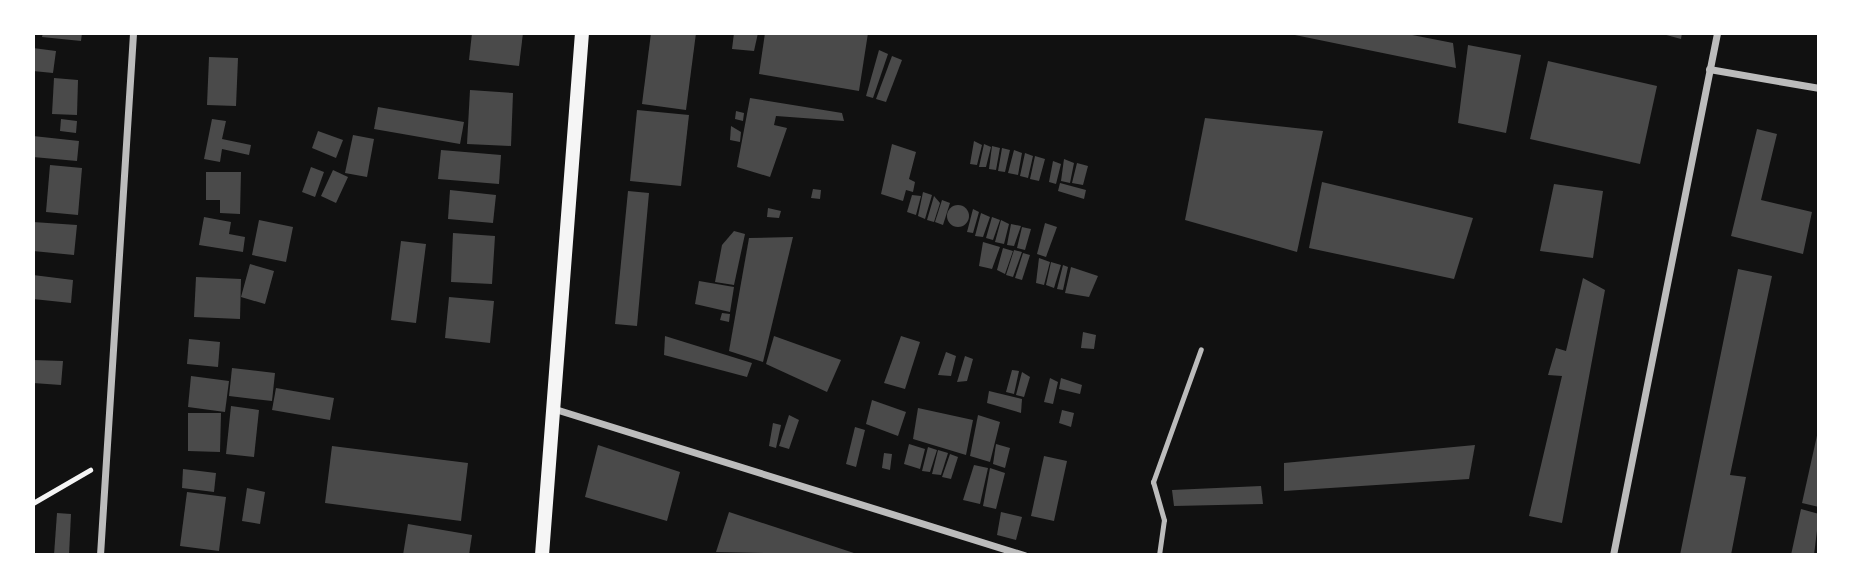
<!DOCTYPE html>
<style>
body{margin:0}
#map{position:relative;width:1852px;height:588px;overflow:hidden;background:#111;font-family:"Work Sans",sans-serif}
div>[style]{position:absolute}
.building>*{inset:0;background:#4a4a4a}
.round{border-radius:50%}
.path>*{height:4.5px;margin:-2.25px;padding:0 2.25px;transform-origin:2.25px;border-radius:2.25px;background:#f5f5f5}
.service>*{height:5px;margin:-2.5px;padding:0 2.5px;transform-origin:2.5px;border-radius:2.5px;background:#bcbcbc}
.minor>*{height:7px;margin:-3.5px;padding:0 3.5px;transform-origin:3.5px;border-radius:3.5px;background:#bcbcbc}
.secondary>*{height:14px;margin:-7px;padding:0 7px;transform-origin:7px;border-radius:7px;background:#f5f5f5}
span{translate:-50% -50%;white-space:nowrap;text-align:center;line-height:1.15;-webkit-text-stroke:5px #fff;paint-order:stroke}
.frame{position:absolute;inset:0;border:35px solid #fff;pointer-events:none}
</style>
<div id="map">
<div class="building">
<i style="clip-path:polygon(43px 33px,82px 33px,81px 41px,42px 37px)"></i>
<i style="clip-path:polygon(472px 33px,523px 33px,519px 66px,469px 60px)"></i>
<i style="clip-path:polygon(651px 33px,696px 33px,686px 110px,642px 104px)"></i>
<i style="clip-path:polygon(734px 33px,758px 33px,754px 51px,732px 49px)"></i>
<i style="clip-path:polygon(765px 33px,868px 33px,859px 91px,759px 74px)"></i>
<i style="clip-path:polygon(1402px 33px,1453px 43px,1456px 68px,1290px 34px)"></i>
<i style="clip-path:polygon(1659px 33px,1682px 33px,1681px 39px)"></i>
<i style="clip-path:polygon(1468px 45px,1521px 55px,1506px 133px,1458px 123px)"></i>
<i style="clip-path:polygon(33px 48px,56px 51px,53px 73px,33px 71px)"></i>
<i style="clip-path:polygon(879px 50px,888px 54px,873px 98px,866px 96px)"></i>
<i style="clip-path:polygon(892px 56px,902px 60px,886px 102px,876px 99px)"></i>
<i style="clip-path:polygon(209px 57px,238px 58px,236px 106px,207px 105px)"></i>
<i style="clip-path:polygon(1548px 61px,1657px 86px,1640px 164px,1530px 139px)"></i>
<i style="clip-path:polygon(54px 78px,78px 80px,77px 115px,52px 114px)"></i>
<i style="clip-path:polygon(470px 90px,513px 93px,511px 146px,467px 144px)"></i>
<i style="clip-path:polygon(750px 98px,842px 113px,844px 121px,776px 116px,774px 125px,787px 128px,770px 177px,737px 167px)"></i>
<i style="clip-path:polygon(378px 107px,464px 122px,460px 144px,374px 129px)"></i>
<i style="clip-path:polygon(637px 110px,689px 115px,681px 186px,630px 181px)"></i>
<i style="clip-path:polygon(736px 111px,744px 113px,743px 121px,735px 119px)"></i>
<i style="clip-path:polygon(1205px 118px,1323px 131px,1297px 252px,1185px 220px)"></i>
<i style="clip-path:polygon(61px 119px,77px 121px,76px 133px,60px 131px)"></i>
<i style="clip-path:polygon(212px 119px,226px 121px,222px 139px,251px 145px,249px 155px,222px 149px,220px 162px,204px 159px)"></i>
<i style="clip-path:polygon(731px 126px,741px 132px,740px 142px,730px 140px)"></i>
<i style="clip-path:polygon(1757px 129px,1777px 134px,1761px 200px,1812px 212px,1803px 254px,1731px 236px)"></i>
<i style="clip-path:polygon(318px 131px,343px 140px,336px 158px,312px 148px)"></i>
<i style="clip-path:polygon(353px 135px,374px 139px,367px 177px,345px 173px)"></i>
<i style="clip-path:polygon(33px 136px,79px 141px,77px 161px,33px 157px)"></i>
<i style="clip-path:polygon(974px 141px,982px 145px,977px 165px,970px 164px)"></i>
<i style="clip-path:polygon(892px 144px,916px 152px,909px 179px,915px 182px,913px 192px,906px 190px,903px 201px,881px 194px)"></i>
<i style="clip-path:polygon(984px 144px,991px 147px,986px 167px,979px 167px)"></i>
<i style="clip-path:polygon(992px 146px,1000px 148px,996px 170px,989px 169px)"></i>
<i style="clip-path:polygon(1002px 148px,1010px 150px,1005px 172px,998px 171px)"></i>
<i style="clip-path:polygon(441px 150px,501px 155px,499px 184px,438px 179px)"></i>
<i style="clip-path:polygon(1014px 150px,1022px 153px,1018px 175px,1008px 173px)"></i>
<i style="clip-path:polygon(1025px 153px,1033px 156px,1028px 178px,1020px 176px)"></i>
<i style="clip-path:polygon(1035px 156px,1045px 159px,1039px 181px,1030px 179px)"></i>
<i style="clip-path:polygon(1064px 159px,1074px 163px,1070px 183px,1061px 181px)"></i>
<i style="clip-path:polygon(1053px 161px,1061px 164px,1056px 184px,1049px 182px)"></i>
<i style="clip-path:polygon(1077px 163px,1088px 166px,1083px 185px,1072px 183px)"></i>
<i style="clip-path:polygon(50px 165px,82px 168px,78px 215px,46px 212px)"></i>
<i style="clip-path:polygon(311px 167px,324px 172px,315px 197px,302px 192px)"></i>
<i style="clip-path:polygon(333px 170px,348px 177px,336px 203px,321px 196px)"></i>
<i style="clip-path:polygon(206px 172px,241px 172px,240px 214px,220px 213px,220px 200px,206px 200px)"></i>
<i style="clip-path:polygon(1322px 182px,1473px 218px,1454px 279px,1309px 248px)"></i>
<i style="clip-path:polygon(1060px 183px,1086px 190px,1084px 199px,1058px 191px)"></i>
<i style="clip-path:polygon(1554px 184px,1603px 191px,1593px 258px,1540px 251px)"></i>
<i style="clip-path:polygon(813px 189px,821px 190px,820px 199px,811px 198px)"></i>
<i style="clip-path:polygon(450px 190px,496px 195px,493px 223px,448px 219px)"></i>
<i style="clip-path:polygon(628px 191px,649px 193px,637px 326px,615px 324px)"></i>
<i style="clip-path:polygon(923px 192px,932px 195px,925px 219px,918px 216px)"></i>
<i style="clip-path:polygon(912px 195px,921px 196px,916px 215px,907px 212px)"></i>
<i style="clip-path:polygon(934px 196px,940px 203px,934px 222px,927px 220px)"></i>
<i style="clip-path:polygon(942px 200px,950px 203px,943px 225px,935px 222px)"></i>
<i class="round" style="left:947px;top:205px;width:22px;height:22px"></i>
<i style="clip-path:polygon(768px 208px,781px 211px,779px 218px,767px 217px)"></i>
<i style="clip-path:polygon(973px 209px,979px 212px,973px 233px,967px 232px)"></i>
<i style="clip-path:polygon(981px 213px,990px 217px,983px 237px,975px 236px)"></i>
<i style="clip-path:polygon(204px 217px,231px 222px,229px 234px,245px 237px,243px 252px,199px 245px)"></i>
<i style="clip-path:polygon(992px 217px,1000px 220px,993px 240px,986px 238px)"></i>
<i style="clip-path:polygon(259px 220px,293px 227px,286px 262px,252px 255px)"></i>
<i style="clip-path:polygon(1001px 220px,1009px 224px,1004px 244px,995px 242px)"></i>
<i style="clip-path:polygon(33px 222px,77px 225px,74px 255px,33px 251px)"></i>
<i style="clip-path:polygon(1045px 223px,1057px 227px,1046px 257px,1037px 254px)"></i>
<i style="clip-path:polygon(1011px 224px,1021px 226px,1014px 246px,1007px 245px)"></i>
<i style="clip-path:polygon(1022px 227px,1031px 229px,1025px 250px,1017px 248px)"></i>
<i style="clip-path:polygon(734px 231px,745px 234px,734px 285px,715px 282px,722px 245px)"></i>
<i style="clip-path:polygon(453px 233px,495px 236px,492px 284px,451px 282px)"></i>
<i style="clip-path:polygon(793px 237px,763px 362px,729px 351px,749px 238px)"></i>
<i style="clip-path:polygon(401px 241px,426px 244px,416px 323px,391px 320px)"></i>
<i style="clip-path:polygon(983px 242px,1000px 247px,992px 269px,979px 266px)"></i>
<i style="clip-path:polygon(1003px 248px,1013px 251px,1005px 274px,997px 270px)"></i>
<i style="clip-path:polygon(1014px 250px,1022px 252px,1013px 277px,1006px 275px)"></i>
<i style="clip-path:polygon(1023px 253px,1030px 255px,1022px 280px,1015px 278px)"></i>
<i style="clip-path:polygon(1039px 258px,1050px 262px,1044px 285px,1036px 283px)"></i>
<i style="clip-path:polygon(1051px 262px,1061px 265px,1054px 288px,1046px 285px)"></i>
<i style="clip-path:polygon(250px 264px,274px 271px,265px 304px,241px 297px)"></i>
<i style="clip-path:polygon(1063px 265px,1068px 267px,1063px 290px,1057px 289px)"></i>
<i style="clip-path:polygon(1071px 267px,1098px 276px,1089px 297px,1065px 293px)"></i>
<i style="clip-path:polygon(1738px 269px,1772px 276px,1730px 475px,1746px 477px,1731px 555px,1680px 555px)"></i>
<i style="clip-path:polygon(33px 275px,73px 280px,71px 303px,33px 299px)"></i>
<i style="clip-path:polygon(196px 277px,241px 279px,240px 319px,194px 317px)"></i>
<i style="clip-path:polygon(1583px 278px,1605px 290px,1562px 523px,1529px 516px,1562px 376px,1548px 375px,1556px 348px,1566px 351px)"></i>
<i style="clip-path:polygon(699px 281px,734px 287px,730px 312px,695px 304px)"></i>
<i style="clip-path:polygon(449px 297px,494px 301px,490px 343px,445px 338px)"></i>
<i style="clip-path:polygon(722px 313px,730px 314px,729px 322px,720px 320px)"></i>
<i style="clip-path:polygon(1083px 332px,1096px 335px,1094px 349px,1081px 348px)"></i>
<i style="clip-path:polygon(665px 336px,752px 363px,747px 377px,664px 355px)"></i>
<i style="clip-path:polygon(774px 336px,841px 360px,827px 392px,766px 364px)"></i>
<i style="clip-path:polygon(901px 336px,920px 342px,905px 389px,884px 383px)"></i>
<i style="clip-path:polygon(189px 339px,220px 342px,218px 367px,187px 364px)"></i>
<i style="clip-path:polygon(946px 352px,956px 356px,951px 376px,938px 375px)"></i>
<i style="clip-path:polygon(965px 356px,973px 359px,967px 381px,957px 382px)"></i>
<i style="clip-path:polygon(33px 360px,63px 361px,61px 385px,33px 383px)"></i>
<i style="clip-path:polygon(232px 368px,275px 373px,272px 401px,229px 396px)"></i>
<i style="clip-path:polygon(1012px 370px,1019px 371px,1014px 394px,1006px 392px)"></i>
<i style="clip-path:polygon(1022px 372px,1030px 377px,1024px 397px,1016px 395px)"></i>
<i style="clip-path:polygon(191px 376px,229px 381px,225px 412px,188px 407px)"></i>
<i style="clip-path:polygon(1050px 378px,1058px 382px,1053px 404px,1044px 402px)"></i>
<i style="clip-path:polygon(1061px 378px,1082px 385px,1080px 394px,1059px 389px)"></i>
<i style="clip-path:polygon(276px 388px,334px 398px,330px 420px,272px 410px)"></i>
<i style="clip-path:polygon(989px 391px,1022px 399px,1021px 413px,987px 403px)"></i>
<i style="clip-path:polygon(872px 400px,906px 412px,898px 436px,866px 424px)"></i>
<i style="clip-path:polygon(231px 406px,259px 410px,254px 457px,226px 454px)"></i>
<i style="clip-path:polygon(918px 408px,973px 420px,966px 455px,913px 439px)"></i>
<i style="clip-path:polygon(1062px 410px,1074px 413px,1071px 427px,1059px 423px)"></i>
<i style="clip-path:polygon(188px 413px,221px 413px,220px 452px,188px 451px)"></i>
<i style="clip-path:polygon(789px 415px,799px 420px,789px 449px,779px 446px)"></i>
<i style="clip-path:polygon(978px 415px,1000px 422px,990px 462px,970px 456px)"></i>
<i style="clip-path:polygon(773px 423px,781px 425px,776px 448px,769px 446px)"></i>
<i style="clip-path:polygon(855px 427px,865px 430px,856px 467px,846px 464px)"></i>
<i style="clip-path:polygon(1818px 431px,1819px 431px,1819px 507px,1802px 503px)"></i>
<i style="clip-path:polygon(909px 444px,925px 449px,920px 469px,904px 464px)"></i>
<i style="clip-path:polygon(996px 444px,1010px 448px,1005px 468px,993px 464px)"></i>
<i style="clip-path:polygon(598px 445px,680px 472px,667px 521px,585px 497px)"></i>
<i style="clip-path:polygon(1475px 445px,1469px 479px,1284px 491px,1284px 463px)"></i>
<i style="clip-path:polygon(332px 446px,468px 463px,461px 521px,325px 503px)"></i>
<i style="clip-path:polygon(928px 447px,937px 450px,930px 472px,922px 471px)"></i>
<i style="clip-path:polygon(938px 450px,948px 453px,941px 475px,932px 474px)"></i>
<i style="clip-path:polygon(884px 453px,892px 454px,890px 470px,882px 468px)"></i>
<i style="clip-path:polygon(950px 454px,958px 457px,951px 479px,942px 477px)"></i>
<i style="clip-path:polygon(1044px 456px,1067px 461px,1054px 521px,1031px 516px)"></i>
<i style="clip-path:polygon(974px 465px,988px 468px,980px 504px,963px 500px)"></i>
<i style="clip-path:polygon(990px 468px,1005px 473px,996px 509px,983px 506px)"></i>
<i style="clip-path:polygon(183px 469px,216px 473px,214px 492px,182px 488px)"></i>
<i style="clip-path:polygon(1261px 486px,1263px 504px,1174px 506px,1172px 490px)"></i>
<i style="clip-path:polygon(247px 488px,265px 492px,260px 524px,242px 521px)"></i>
<i style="clip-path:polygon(187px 492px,226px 497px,219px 551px,180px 546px)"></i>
<i style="clip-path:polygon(1801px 509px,1819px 514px,1814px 555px,1791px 555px)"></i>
<i style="clip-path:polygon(729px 512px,857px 554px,857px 555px,716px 552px)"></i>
<i style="clip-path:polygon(1001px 512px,1022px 517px,1016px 540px,997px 535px)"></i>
<i style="clip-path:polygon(57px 513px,71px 514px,69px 555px,54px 555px)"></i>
<i style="clip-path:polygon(408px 524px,472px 535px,469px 555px,403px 555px)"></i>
</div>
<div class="path">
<i style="left:33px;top:503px;width:66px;rotate:-30.1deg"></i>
</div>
<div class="service">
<i style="left:1159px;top:555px;width:35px;rotate:-82deg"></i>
<i style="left:1164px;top:520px;width:40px;rotate:-106deg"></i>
<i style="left:1153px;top:482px;width:141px;rotate:-70.2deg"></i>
</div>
<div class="minor">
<i style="left:1709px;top:69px;width:112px;rotate:9.8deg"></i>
<i style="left:555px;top:409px;width:492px;rotate:17.3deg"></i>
<i style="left:100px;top:555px;width:523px;rotate:-86.38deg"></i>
<i style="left:1613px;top:555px;width:532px;rotate:-78.73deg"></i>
</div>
<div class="secondary">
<i style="left:542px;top:555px;width:524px;rotate:-85.62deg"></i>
</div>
<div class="frame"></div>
</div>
